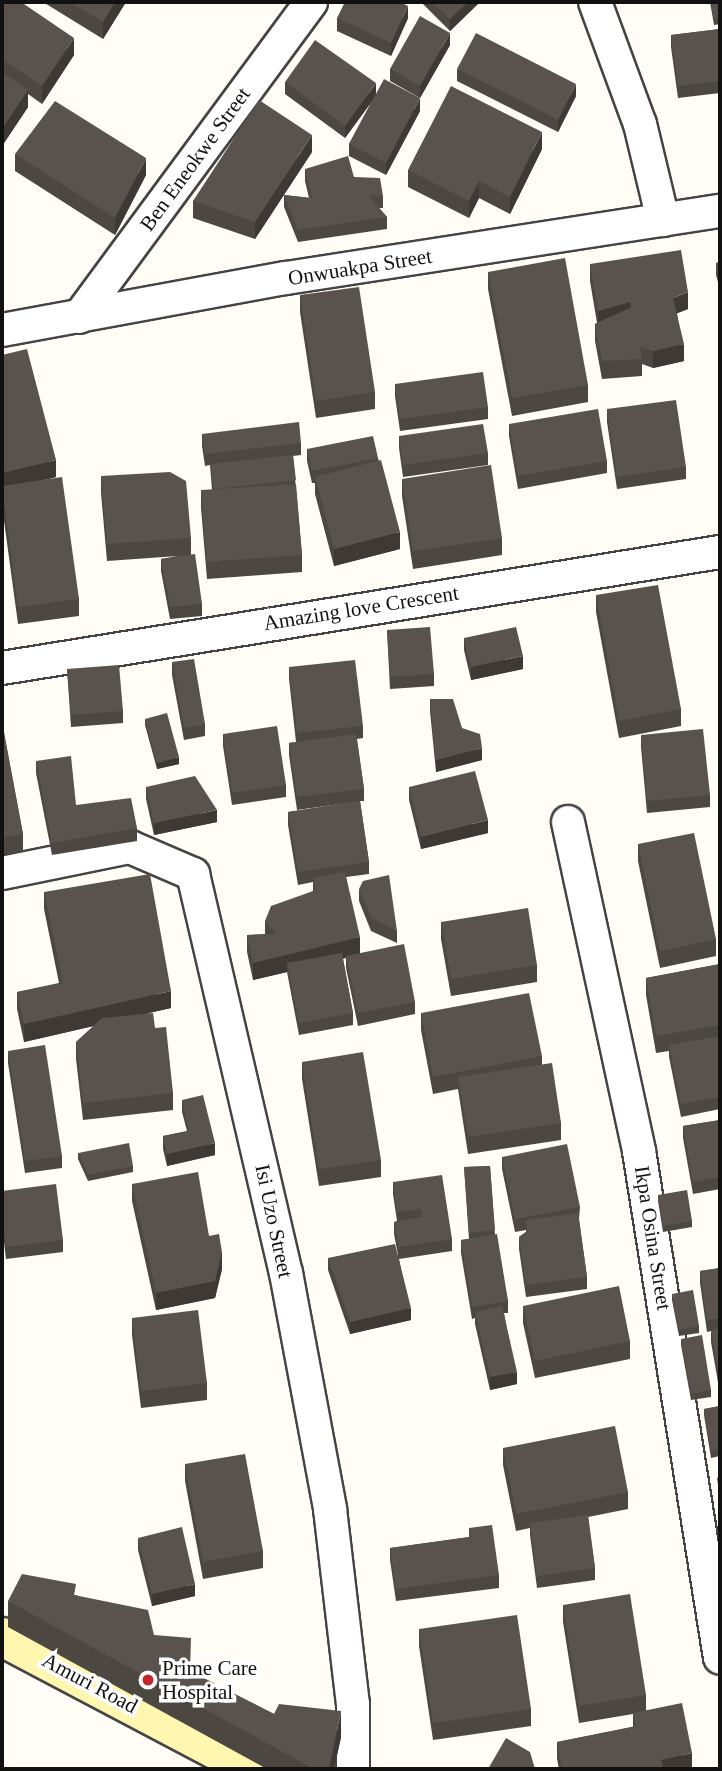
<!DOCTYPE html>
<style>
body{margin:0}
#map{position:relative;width:722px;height:1771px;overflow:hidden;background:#fffdf5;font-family:"Times New Roman",serif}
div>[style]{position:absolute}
.roads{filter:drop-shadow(2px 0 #444) drop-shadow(-2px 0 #444) drop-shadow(0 2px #444) drop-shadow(0 -2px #444)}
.street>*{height:32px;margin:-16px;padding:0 16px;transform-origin:16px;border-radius:16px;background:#fff}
.secondary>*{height:38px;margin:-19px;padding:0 19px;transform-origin:19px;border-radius:19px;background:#fff6b0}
.wall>*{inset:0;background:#4d4742}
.shaded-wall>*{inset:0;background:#3f3936}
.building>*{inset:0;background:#5a524d}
.dots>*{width:19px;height:19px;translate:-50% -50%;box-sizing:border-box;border:4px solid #fff;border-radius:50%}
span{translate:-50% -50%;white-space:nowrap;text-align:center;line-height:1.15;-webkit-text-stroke:7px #fff;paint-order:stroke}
.street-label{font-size:21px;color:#111}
.poi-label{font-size:21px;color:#111}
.left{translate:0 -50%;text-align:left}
.frame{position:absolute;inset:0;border:4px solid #111;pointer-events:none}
</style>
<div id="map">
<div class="roads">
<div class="street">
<i style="left:595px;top:2px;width:130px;rotate:69.8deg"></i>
<i style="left:640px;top:124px;width:99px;rotate:76.5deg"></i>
<i style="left:79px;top:317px;width:391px;rotate:-53.6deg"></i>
<i style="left:2px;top:330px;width:289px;rotate:-10.4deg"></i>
<i style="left:286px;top:278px;width:439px;rotate:-8.8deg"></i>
<i style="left:2px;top:668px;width:727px;rotate:-9.18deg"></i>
<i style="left:568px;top:822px;width:337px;rotate:77.8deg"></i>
<i style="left:639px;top:1151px;width:513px;rotate:80.92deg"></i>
<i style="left:2px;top:873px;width:131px;rotate:-11.5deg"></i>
<i style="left:130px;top:847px;width:69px;rotate:23.2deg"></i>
<i style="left:193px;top:874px;width:410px;rotate:76.9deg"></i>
<i style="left:286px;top:1273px;width:240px;rotate:79.4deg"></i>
<i style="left:330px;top:1509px;width:196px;rotate:83.3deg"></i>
<i style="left:353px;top:1704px;width:65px;rotate:90deg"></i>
</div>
<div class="secondary">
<i style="left:2px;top:1637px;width:283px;rotate:27.8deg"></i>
</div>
</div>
<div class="wall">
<i style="clip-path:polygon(2px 2px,74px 55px,42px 104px,28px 94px,28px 107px,2px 146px)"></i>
<i style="clip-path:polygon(43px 2px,126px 2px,103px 39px)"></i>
<i style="clip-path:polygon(421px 2px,480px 2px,450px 31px)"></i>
<i style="clip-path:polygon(710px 2px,720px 2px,720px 24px,714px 25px)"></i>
<i style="clip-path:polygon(337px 18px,408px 18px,391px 56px,337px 31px)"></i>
<i style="clip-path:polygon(720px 29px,720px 93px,678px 98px,671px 47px,671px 35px)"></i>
<i style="clip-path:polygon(450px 45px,420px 98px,390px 81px,390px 69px)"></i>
<i style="clip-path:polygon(457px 69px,576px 96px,558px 132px,457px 81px)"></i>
<i style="clip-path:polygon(285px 82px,376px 94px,420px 111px,386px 175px,349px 156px,349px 144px,372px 101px,345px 138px,285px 94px)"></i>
<i style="clip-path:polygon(542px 149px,510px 214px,479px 198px,469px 218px,408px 187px,408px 170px)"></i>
<i style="clip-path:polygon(312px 152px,255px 239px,193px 218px,193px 201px)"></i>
<i style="clip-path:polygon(15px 154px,146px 175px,115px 235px,15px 171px)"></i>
<i style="clip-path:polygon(305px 169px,354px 177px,383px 196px,383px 208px,379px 208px,387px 217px,387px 229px,298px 242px,284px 207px,284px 195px,309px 198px,305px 181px)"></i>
<i style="clip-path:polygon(720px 262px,720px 289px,716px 275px,716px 263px)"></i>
<i style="clip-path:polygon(590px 264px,688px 309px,677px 313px,684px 361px,653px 368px,642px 364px,642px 376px,602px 379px,595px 341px,595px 324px,597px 323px,590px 281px)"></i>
<i style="clip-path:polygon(488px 272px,588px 385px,588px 402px,512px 416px,488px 289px)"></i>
<i style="clip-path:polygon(300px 295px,375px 392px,375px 409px,316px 418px,300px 312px)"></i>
<i style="clip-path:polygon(2px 355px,56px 477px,45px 480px,79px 599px,79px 616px,18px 624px,2px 506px)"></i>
<i style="clip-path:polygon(395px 384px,488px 407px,488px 419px,400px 431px,395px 396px)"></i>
<i style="clip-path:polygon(607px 409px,686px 467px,686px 479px,617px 489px,607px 422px)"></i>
<i style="clip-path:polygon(509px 424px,607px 461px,607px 473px,518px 489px,509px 436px)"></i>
<i style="clip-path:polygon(202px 434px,301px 443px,301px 455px,293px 456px,302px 555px,302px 572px,207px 579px,201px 508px,201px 490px,212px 490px,210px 465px,205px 466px,202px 446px)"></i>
<i style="clip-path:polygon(399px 436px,488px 453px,488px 465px,403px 477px,399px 448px)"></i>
<i style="clip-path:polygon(307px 449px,378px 458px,400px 549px,334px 566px,315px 494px,315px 483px,312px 483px,307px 461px)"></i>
<i style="clip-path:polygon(101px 476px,191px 538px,191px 554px,202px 604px,202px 616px,170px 619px,161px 571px,161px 559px,178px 556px,107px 561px,101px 493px)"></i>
<i style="clip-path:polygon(402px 479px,502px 538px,502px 555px,413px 569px,402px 496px)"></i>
<i style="clip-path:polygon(596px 595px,681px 709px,681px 726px,619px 738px,596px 612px)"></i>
<i style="clip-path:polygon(387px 630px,434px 674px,434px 686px,390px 689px)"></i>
<i style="clip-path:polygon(464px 638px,523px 669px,471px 680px,464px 650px)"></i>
<i style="clip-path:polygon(172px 662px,205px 724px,205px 736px,184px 740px,172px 675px)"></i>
<i style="clip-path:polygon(289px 667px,363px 726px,363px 738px,357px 739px,364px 789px,364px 801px,360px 801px,369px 862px,369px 874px,346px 877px,360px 953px,415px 1002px,415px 1014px,358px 1026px,346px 968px,346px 958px,343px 959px,353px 1013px,353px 1025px,299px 1035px,287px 972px,253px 980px,247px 952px,247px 935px,265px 934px,265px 921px,313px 891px,313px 882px,298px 885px,288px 825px,288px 812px,355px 802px,297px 810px,289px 755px,289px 743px,296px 742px,289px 679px)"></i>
<i style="clip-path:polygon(67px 669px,123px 711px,123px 723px,71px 727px)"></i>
<i style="clip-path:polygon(430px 699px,462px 728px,482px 760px,436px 772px,430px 711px)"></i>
<i style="clip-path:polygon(145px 719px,179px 764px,157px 769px,145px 725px)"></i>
<i style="clip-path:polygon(2px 722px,23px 834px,23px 851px,2px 855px)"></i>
<i style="clip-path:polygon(223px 734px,286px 785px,286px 797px,232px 805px,223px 746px)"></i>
<i style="clip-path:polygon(641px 735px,710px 795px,710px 807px,647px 813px,641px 747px)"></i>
<i style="clip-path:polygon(36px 761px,76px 805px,137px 828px,137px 841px,52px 855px,36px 773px)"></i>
<i style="clip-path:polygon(146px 787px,217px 822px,154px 835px,146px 799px)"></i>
<i style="clip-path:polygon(409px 787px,488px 833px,421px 849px,409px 800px)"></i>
<i style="clip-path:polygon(638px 844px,716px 939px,716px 956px,660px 968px,638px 861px)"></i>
<i style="clip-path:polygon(359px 889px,397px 931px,397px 943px,371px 931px,359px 901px)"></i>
<i style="clip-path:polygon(44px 892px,171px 1008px,148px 1013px,155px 1028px,173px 1093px,173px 1110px,83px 1120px,76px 1059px,76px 1042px,94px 1026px,24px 1042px,17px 1009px,17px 992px,59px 983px,44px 909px)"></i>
<i style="clip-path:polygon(441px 922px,537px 965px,537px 982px,451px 996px,441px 939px)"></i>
<i style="clip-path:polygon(720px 964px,720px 1109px,681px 1117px,669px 1057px,669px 1051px,656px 1053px,646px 995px,646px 978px)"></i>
<i style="clip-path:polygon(421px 1013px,542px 1056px,542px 1065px,561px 1123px,561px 1140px,468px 1154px,458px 1089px,433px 1094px,421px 1030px)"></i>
<i style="clip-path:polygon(8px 1051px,62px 1156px,62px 1168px,25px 1173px,8px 1063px)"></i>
<i style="clip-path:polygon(302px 1062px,381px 1160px,381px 1177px,319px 1186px,302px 1079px)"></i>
<i style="clip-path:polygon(182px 1100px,215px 1155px,167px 1166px,163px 1149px,163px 1136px,187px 1131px,182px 1112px)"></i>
<i style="clip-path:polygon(720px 1120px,720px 1189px,693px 1194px,683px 1138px,683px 1126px)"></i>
<i style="clip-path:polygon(78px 1153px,133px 1166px,133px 1172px,88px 1181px,78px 1159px)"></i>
<i style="clip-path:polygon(502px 1157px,580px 1207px,579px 1219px,587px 1277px,587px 1289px,526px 1297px,519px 1249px,519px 1237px,526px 1232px,526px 1230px,515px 1232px,502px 1169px)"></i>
<i style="clip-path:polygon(490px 1166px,495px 1235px,508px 1301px,508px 1313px,504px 1313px,517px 1384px,490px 1390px,475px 1324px,475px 1318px,472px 1319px,461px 1253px,461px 1240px,469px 1239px,464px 1167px)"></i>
<i style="clip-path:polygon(393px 1182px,452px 1239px,452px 1251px,399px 1259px,411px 1320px,350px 1334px,328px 1270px,328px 1258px,398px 1255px,394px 1234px,394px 1222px,397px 1221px,393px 1194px)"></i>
<i style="clip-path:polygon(132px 1184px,209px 1236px,222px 1269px,215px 1298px,156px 1310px,132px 1201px)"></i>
<i style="clip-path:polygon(2px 1191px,63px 1240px,63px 1252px,6px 1259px,2px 1225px)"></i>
<i style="clip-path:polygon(658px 1195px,692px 1221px,692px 1227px,663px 1232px,658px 1201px)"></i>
<i style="clip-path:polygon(720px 1268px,720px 1388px,719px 1388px,711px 1342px,711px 1331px,707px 1332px,700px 1283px,700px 1271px)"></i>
<i style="clip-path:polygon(672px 1294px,699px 1326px,699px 1333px,679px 1336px,672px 1300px)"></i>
<i style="clip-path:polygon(523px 1306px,630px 1341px,630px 1359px,535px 1378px,523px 1323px)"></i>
<i style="clip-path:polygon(132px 1318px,207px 1383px,207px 1400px,141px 1408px,132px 1335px)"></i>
<i style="clip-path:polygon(681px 1339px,711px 1390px,711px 1397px,691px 1400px,681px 1345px)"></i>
<i style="clip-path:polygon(720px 1406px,720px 1456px,711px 1458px,704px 1415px,704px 1409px)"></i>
<i style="clip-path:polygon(503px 1448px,628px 1492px,628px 1509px,588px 1517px,595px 1568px,595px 1580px,537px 1588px,530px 1535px,530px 1528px,516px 1531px,503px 1465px)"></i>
<i style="clip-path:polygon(185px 1464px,263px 1551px,263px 1568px,203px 1579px,185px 1481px)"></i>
<i style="clip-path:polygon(469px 1528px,499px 1575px,499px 1588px,396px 1601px,390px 1560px,390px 1548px,469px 1537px)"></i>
<i style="clip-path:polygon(138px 1538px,195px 1596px,152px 1606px,138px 1550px)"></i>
<i style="clip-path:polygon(76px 1595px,154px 1635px,191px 1672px,274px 1714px,341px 1737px,334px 1769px,267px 1769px,8px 1627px,8px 1601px)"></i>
<i style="clip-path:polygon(563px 1605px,646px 1695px,646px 1710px,692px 1769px,559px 1769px,557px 1759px,557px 1742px,633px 1727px,633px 1714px,579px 1723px,563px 1622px)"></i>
<i style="clip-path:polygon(419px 1629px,531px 1709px,531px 1726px,433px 1740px,419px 1646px)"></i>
</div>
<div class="shaded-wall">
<i style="clip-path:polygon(115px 2px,126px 2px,103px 39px,103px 22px)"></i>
<i style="clip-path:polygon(468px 2px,480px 2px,450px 31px,450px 19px)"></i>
<i style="clip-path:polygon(408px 6px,408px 18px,391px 56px,391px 43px)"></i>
<i style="clip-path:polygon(450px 33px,450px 45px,420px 98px,420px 86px)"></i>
<i style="clip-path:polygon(74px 38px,74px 55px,42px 104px,42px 86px)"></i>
<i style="clip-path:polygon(376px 83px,376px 96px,345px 138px,345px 126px)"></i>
<i style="clip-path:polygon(576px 84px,576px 96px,558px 132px,558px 120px)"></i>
<i style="clip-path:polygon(28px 90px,28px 107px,2px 146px,2px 129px)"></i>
<i style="clip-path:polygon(420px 98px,420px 111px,386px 175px,386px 163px)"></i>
<i style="clip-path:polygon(542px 132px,542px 149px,510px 214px,510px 197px)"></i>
<i style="clip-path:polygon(312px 135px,312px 152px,255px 239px,255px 222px)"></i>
<i style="clip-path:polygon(146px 158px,146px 175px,115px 235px,115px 218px)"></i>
<i style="clip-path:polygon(479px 181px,479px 198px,469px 218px,469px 201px)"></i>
<i style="clip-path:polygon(688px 292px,688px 309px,673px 315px,673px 298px)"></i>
<i style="clip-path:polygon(630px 302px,630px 319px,598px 328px,598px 311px)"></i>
<i style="clip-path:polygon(684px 344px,684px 361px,653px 368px,653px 351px)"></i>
<i style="clip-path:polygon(56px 460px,56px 477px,2px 490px,2px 473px)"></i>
<i style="clip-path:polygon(400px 532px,400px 549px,334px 566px,334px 549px)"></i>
<i style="clip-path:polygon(523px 656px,523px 669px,471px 680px,471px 667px)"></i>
<i style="clip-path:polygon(482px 748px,482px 760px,436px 772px,436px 760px)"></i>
<i style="clip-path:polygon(179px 757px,179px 764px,157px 769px,157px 763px)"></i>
<i style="clip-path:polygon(217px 810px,217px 822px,154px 835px,154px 823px)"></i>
<i style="clip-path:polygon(488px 820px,488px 833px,421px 849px,421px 837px)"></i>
<i style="clip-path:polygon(360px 937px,360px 954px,289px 971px,287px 963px,287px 972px,253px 980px,253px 963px)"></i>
<i style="clip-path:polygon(171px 991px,171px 1008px,24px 1042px,24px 1024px)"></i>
<i style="clip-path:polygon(215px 1143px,215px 1155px,167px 1166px,167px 1154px)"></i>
<i style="clip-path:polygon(222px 1252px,222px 1269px,215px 1298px,156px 1310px,156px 1293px)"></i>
<i style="clip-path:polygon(411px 1308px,411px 1320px,350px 1334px,350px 1322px)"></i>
<i style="clip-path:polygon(517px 1372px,517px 1384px,490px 1390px,490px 1377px)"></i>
<i style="clip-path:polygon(195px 1584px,195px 1596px,152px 1606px,152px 1594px)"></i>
<i style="clip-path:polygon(341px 1711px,341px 1737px,334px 1769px,329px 1769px)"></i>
<i style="clip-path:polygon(692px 1753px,692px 1769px,661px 1769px,661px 1760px)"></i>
</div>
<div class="building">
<i style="clip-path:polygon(2px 2px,21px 2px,74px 38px,42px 86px,2px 59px)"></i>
<i style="clip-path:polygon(70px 2px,115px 2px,103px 22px)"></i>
<i style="clip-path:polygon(345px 2px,400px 2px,408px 6px,391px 43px,337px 18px)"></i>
<i style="clip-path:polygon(433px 2px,468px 2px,450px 19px)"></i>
<i style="clip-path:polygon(711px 2px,720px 2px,720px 17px,714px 19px)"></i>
<i style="clip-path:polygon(420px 16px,450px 33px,420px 86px,390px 69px)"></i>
<i style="clip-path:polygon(720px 29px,720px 81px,678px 86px,671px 35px)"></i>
<i style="clip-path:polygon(476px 33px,576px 84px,558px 120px,457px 69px)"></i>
<i style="clip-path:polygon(315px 40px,376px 83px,345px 126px,285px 82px)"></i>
<i style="clip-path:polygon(2px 72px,28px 90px,2px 129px)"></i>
<i style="clip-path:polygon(384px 79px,420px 98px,386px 163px,349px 144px)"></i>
<i style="clip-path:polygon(451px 86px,542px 132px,510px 197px,479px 181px,469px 201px,408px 170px)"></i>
<i style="clip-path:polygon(259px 100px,312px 135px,255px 222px,193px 201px)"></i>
<i style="clip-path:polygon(55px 101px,146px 158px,115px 218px,15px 154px)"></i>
<i style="clip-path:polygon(348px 156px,354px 177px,380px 178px,383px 196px,368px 195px,387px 217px,298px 230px,284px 195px,312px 198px,305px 169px)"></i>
<i style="clip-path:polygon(681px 250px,688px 292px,673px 298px,684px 344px,653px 351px,640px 346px,642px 359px,602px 361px,595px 324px,632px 307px,630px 302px,598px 311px,590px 264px)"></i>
<i style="clip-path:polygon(565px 258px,588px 385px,512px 398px,488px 272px)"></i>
<i style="clip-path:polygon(720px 262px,720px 277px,716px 263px)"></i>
<i style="clip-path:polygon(359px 287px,375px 392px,316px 401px,300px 295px)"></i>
<i style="clip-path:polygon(27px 349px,56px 460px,2px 473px,2px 355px)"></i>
<i style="clip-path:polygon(483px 372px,488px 407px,400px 419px,395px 384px)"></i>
<i style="clip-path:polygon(676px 400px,686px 467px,617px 477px,607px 409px)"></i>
<i style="clip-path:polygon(598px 409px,607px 461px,518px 476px,509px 424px)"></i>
<i style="clip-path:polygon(299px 422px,301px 443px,205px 454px,202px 434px)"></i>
<i style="clip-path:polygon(483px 424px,488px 453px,403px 465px,399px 436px)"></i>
<i style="clip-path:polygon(373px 436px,378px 458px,312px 471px,307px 449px)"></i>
<i style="clip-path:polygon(293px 455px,296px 480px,214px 489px,210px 464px)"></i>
<i style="clip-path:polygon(381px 460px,400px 532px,334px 549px,315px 477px)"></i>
<i style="clip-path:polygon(491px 465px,502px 538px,413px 551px,402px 479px)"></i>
<i style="clip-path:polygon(170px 472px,186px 481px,191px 538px,107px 544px,101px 476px)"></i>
<i style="clip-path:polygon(62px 477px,79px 599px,18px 607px,2px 486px)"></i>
<i style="clip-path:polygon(296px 484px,302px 555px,207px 562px,201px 490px)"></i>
<i style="clip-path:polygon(195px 554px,202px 604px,170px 607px,161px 559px)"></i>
<i style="clip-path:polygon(658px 585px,681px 709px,619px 721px,596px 595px)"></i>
<i style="clip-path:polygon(430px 627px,434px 674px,390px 677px,387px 630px)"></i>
<i style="clip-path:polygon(516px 627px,523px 656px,471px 667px,464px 638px)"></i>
<i style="clip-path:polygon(194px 659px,205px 724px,184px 728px,172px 662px)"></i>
<i style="clip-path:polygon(355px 660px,363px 726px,297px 733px,289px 667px)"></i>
<i style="clip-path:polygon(119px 665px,123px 711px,71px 715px,67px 669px)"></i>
<i style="clip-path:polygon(430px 699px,453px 699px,462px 728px,480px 734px,482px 748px,436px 760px)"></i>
<i style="clip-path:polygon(167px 713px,179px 757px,157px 763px,145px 719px)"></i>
<i style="clip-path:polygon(2px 722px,23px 834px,2px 838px)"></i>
<i style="clip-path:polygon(277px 726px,286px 785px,232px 793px,223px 734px)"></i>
<i style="clip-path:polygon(703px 729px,710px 795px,647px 801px,641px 735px)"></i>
<i style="clip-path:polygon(356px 734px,364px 789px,297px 797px,289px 743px)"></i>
<i style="clip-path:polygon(71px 756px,76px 805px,131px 798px,137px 828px,52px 843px,36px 761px)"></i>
<i style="clip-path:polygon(475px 771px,488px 820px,421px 837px,409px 787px)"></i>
<i style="clip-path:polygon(195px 776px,217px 810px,154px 823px,146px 787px)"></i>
<i style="clip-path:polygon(360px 801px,369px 862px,298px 872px,288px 812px)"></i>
<i style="clip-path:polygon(694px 833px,716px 939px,660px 951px,638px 844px)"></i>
<i style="clip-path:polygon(345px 872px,360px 937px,253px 963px,247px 935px,276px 934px,265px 921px,271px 906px,316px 890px,313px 878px)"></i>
<i style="clip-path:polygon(150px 874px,171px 991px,24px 1024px,17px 992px,63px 983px,44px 892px)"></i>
<i style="clip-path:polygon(389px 875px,397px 931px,371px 918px,359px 889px,363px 881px)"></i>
<i style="clip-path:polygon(528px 908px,537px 965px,451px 979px,441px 922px)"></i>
<i style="clip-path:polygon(404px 944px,415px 1002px,358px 1013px,346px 956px)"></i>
<i style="clip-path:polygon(342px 953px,353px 1013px,299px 1023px,287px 963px)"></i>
<i style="clip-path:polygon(720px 964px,720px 1025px,656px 1036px,646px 978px)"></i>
<i style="clip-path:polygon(529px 993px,542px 1056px,433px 1077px,421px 1013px)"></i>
<i style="clip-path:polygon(153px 1013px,155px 1028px,166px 1027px,173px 1093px,83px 1103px,76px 1042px,102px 1018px)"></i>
<i style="clip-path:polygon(720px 1036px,720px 1097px,681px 1104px,669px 1045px)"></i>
<i style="clip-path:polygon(45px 1045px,62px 1156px,25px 1161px,8px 1051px)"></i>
<i style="clip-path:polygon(363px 1052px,381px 1160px,319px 1169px,302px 1062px)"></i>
<i style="clip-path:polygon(552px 1063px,561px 1123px,468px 1137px,458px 1077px)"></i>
<i style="clip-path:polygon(203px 1095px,215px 1143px,167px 1154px,163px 1136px,189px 1131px,182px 1100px)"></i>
<i style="clip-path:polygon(720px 1120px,720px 1177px,693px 1182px,683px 1126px)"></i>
<i style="clip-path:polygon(129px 1143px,133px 1166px,88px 1175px,78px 1153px)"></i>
<i style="clip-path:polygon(567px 1144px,580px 1207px,515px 1219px,502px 1157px)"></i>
<i style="clip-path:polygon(490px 1166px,495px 1230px,469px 1233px,464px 1167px)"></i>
<i style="clip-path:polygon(198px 1172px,209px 1236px,219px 1234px,222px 1252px,215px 1281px,156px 1293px,132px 1184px)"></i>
<i style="clip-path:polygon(442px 1175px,452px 1239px,399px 1247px,394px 1222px,422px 1217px,421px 1209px,397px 1212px,393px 1182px)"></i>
<i style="clip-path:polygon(56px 1184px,63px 1240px,6px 1247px,2px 1212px,2px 1191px)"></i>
<i style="clip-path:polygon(687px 1190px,692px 1221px,663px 1226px,658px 1195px)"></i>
<i style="clip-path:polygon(578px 1213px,587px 1277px,526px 1285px,519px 1237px,527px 1231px,526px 1220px)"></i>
<i style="clip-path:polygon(497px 1234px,508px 1301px,472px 1307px,461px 1240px)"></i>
<i style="clip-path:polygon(395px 1244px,411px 1308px,350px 1322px,328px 1258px)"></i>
<i style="clip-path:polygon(720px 1268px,720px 1318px,707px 1320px,700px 1271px)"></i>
<i style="clip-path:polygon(619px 1286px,630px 1341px,535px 1361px,523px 1306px)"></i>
<i style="clip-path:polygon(693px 1290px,699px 1326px,679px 1330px,672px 1294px)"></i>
<i style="clip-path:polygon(502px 1306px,517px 1372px,490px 1377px,475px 1312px)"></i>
<i style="clip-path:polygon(198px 1310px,207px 1383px,141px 1391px,132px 1318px)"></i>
<i style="clip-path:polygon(720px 1328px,720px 1376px,719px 1376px,711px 1330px)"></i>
<i style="clip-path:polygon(702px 1335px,711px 1390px,691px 1394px,681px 1339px)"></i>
<i style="clip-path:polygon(720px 1406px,720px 1450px,711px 1451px,704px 1409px)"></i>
<i style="clip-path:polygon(615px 1426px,628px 1492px,516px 1514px,503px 1448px)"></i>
<i style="clip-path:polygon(245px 1454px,263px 1551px,203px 1562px,185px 1464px)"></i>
<i style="clip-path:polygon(720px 1477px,720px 1498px,717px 1478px)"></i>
<i style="clip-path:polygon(588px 1515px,595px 1568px,537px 1576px,530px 1523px)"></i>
<i style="clip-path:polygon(492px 1525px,499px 1575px,396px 1589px,390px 1548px,470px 1537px,469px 1528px)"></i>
<i style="clip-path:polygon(182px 1527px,195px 1584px,152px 1594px,138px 1538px)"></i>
<i style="clip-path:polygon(22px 1574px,76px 1584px,74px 1595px,148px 1610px,154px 1635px,191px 1638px,190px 1671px,274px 1714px,279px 1704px,341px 1711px,329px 1769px,314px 1769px,8px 1601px)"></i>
<i style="clip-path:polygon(630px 1594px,646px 1695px,579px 1706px,563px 1605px)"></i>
<i style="clip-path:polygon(517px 1615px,531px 1709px,433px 1723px,419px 1629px)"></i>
<i style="clip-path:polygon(682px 1703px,692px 1753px,661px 1760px,663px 1769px,562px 1769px,557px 1742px,636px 1726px,633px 1713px)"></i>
<i style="clip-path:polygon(506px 1738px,530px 1752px,535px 1769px,488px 1769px)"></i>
</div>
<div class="dots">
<i style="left:148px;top:1680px;background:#c4262e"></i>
</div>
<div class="street-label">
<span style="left:195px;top:159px;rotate:-54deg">Ben Eneokwe Street</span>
<span style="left:360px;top:267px;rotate:-9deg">Onwuakpa Street</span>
<span style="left:361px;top:608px;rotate:-9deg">Amazing love Crescent</span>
<span style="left:274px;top:1221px;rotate:78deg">Isi Uzo Street</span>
<span style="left:653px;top:1238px;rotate:81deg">Ikpa Osina Street</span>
<span style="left:90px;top:1683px;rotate:28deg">Amuri Road</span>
</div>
<div class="poi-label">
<span class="left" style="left:162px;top:1680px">Prime Care<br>Hospital</span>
</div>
<div class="frame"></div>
</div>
